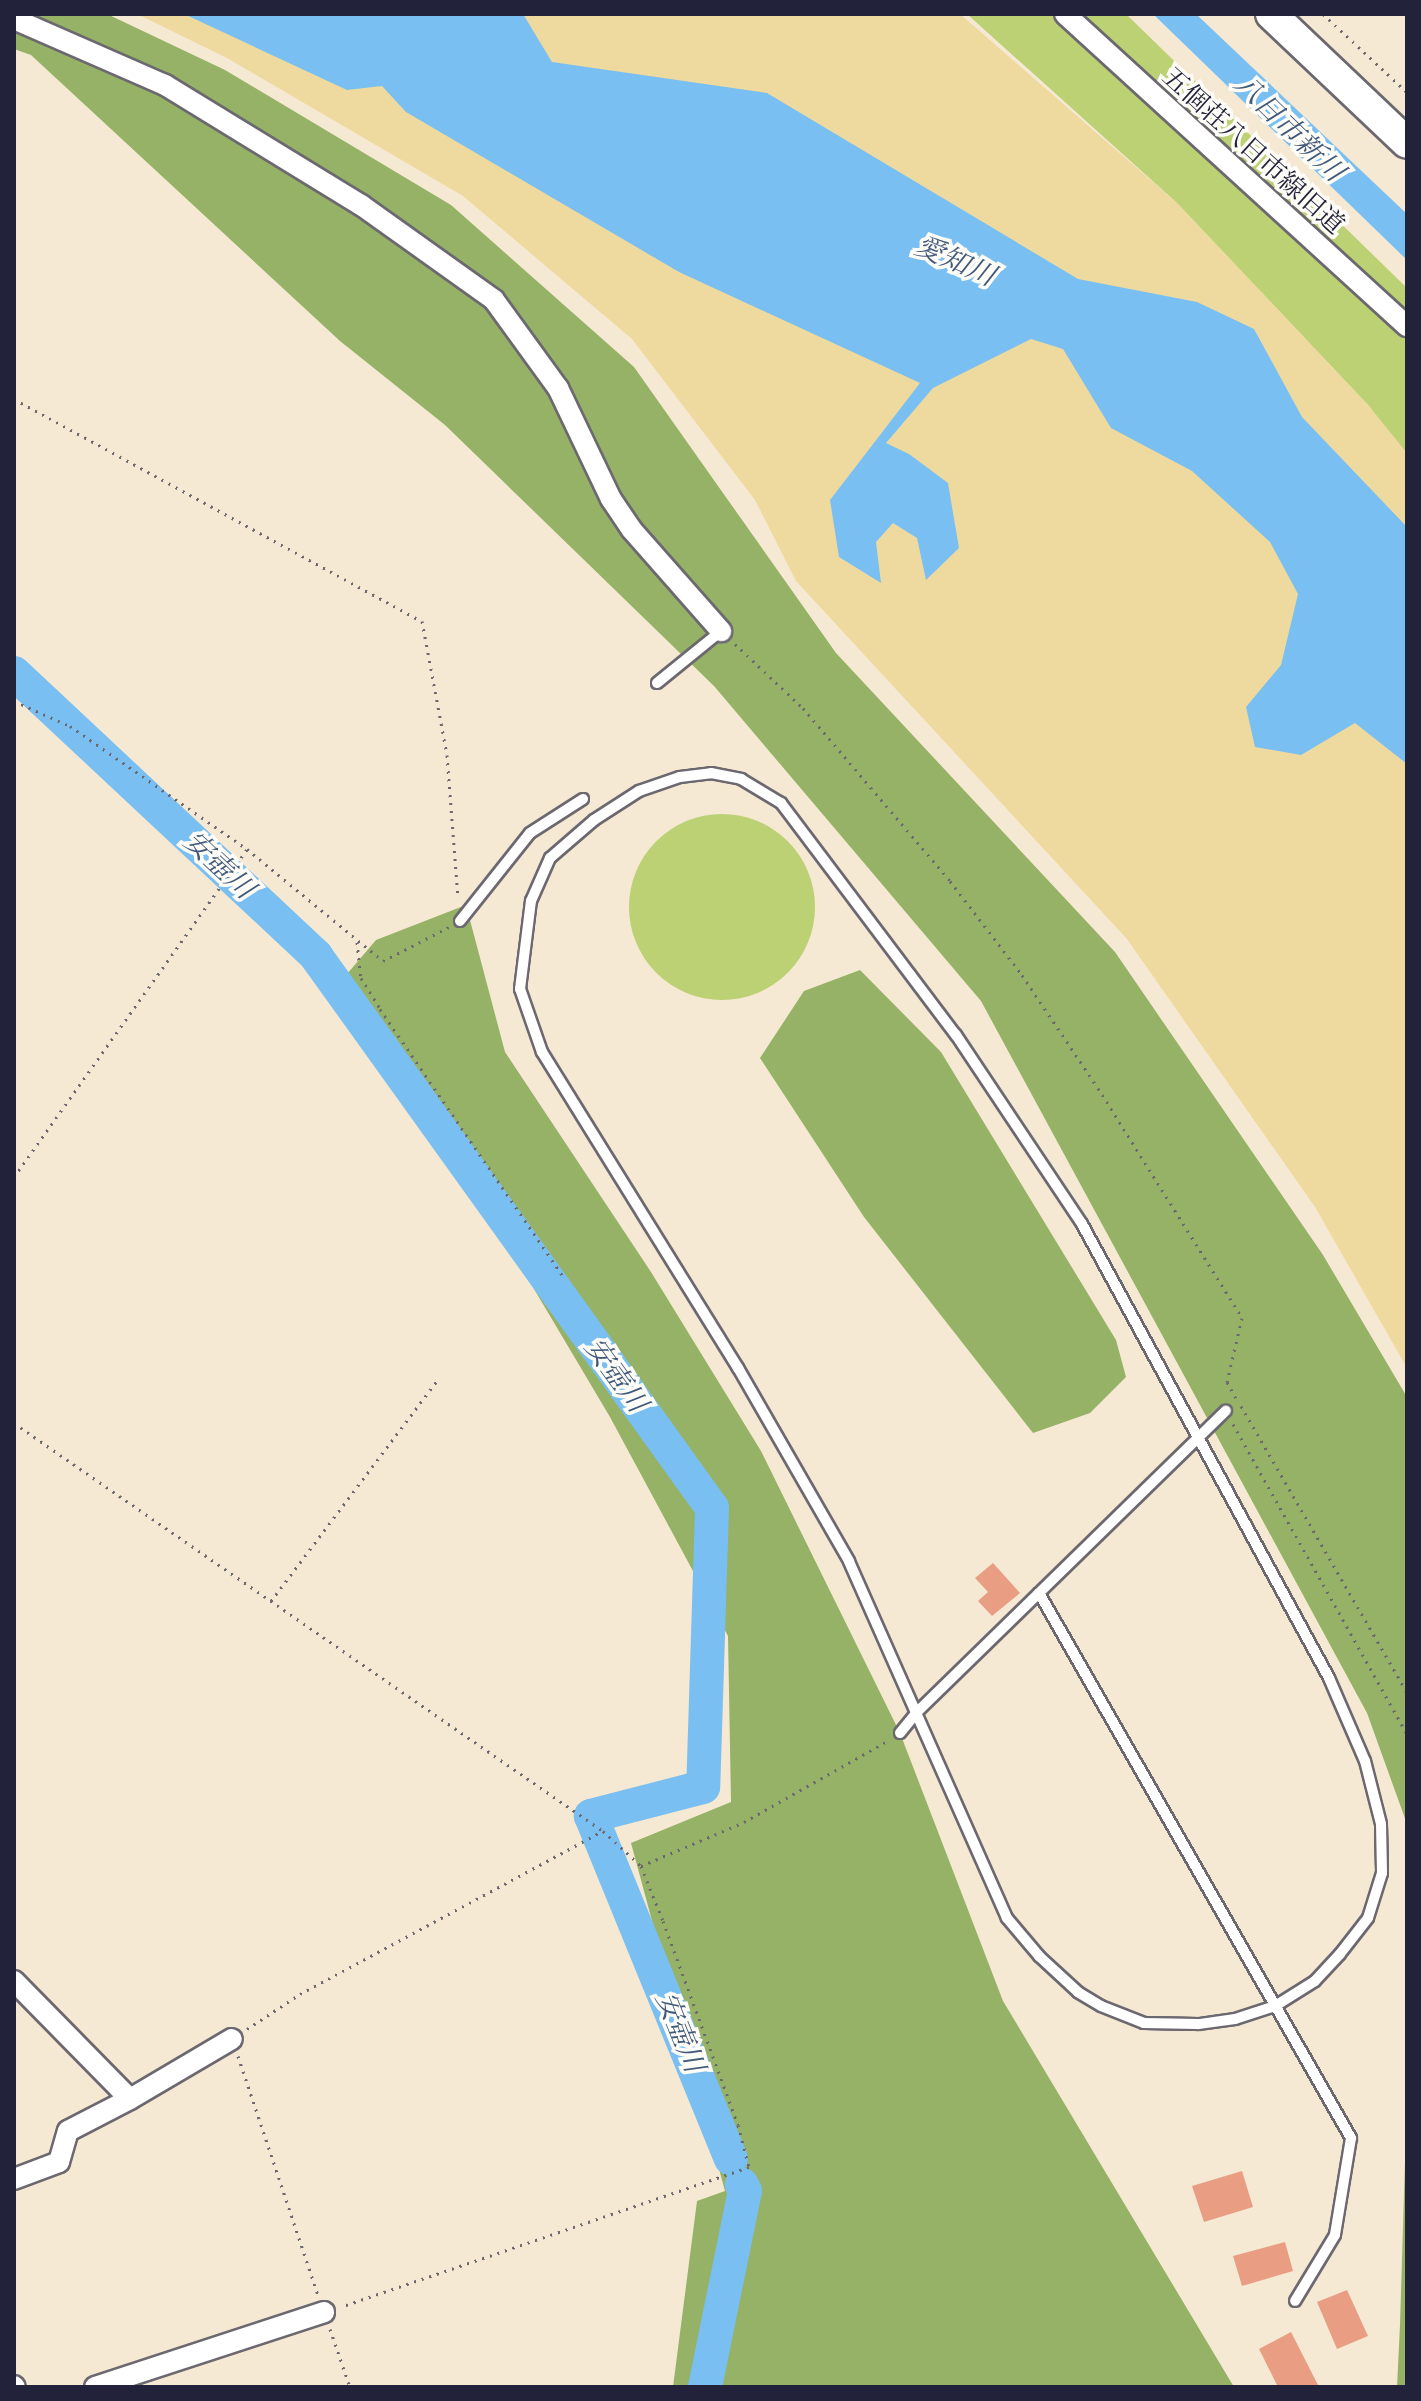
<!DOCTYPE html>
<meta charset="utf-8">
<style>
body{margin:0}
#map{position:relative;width:1421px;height:2401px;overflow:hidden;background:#f5e9d3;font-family:Cardo,"Noto Serif JP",serif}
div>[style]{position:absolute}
.green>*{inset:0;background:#bcd074}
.round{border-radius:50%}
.forest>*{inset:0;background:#95b266}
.sand>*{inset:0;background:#eeda9e}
.water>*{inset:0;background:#7abff1}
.river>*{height:34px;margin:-17px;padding:0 17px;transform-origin:17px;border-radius:17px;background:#7abff1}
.building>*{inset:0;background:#e99e84}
.path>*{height:3px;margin-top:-1.5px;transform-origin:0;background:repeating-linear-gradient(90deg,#6c6870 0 2px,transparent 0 8px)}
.roads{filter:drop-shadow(2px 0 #6c6870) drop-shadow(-2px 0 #6c6870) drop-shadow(0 2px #6c6870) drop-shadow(0 -2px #6c6870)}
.lane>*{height:10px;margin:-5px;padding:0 5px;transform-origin:5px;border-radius:5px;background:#fff}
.street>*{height:20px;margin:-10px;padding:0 10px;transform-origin:10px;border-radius:10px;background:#fff}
.secondary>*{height:30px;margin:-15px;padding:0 15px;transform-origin:15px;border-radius:15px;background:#fff}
span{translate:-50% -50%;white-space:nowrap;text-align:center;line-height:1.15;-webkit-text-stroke:7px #fdfcf7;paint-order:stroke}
.street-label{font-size:26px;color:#22223b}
.water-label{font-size:28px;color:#41597b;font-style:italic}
.frame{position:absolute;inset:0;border:16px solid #22223b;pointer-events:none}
</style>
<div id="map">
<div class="green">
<i style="clip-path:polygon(967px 14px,1126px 14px,1407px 288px,1407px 461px,1369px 406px,1176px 202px)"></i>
<i class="round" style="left:629px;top:814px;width:186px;height:186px"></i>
</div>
<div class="forest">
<i style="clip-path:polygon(14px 14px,107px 14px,225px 70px,451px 205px,634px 367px,836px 653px,1115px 952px,1323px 1255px,1407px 1397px,1407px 1824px,1367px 1713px,981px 1001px,714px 686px,445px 425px,340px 341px,31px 55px,14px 49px)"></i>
<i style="clip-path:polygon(466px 905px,505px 1052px,651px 1272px,761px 1451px,900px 1733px,1003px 2001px,1234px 2387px,673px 2387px,697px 2201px,725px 2191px,631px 1843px,731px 1802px,728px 1636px,610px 1417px,347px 974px,376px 940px)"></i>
<i style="clip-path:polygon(860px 970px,941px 1052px,1116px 1340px,1126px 1377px,1090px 1413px,1033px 1433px,864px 1217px,760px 1058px,804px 991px)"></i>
<i style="clip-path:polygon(1407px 2096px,1407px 2387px,1397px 2387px,1400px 2325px)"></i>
</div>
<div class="sand">
<i style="clip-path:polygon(137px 14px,960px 14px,1176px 202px,1369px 406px,1407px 453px,1407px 1368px,1315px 1207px,1127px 939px,796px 581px,755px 500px,632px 339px,463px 196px,227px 58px)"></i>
</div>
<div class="water">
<i style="clip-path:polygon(184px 14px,523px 14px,552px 62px,767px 93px,1078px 279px,1197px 302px,1254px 329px,1302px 417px,1407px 527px,1407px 764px,1355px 723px,1301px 755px,1255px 747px,1246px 707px,1281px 665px,1298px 594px,1270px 542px,1192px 471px,1111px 428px,1063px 349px,1031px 339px,933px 388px,886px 443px,909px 454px,948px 483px,959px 548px,926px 580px,917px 538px,893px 523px,876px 542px,881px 583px,839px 557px,830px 500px,920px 383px,679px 272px,406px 112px,382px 86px,347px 90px)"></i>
<i style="clip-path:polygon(1153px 14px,1196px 14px,1407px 214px,1407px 260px)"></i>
</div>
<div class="river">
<i style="left:14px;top:673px;width:414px;rotate:43.1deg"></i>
<i style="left:316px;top:956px;width:679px;rotate:54.34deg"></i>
<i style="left:712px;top:1508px;width:279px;rotate:91.8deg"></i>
<i style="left:703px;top:1787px;width:116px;rotate:165.5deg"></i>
<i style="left:591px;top:1816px;width:370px;rotate:67.8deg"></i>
<i style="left:705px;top:2387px;width:200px;rotate:-78.5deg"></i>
<i style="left:745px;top:2191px;width:7px;rotate:-117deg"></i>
</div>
<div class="building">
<i style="clip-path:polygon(993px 1563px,1020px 1593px,992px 1616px,978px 1601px,988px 1592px,975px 1578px)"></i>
<i style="clip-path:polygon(1242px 2171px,1253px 2207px,1204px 2222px,1192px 2186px)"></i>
<i style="clip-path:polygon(1285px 2242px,1293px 2271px,1242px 2286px,1233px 2256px)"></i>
<i style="clip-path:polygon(1347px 2290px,1368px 2336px,1337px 2349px,1317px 2302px)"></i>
<i style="clip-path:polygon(1291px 2332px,1319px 2387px,1278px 2387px,1259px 2349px)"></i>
</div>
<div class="path">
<i style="left:1323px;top:14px;width:115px;rotate:42.9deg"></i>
<i style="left:14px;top:399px;width:464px;rotate:28.6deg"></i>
<i style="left:422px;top:621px;width:136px;rotate:79.4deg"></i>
<i style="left:447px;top:755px;width:143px;rotate:85.6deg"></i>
<i style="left:735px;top:644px;width:93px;rotate:43.3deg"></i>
<i style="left:803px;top:708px;width:227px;rotate:49.6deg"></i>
<i style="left:950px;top:881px;width:118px;rotate:52.5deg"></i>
<i style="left:1022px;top:975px;width:136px;rotate:56.1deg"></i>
<i style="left:1098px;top:1088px;width:271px;rotate:57.9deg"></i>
<i style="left:1242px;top:1318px;width:66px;rotate:103.2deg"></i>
<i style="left:1227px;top:1382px;width:21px;rotate:61deg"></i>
<i style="left:14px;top:701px;width:61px;rotate:24.1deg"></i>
<i style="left:70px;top:726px;width:216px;rotate:34.8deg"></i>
<i style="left:247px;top:849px;width:176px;rotate:39.5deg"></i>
<i style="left:383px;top:961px;width:74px;rotate:-27.3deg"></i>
<i style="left:357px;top:942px;width:36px;rotate:84deg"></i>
<i style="left:361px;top:978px;width:36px;rotate:58deg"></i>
<i style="left:380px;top:1009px;width:324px;rotate:55.6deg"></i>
<i style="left:14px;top:1177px;width:402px;rotate:-54.6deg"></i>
<i style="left:1241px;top:1406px;width:331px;rotate:59.9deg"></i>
<i style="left:14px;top:1423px;width:717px;rotate:34.71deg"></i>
<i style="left:603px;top:1831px;width:52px;rotate:42.6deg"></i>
<i style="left:641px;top:1866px;width:59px;rotate:68.2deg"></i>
<i style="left:663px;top:1921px;width:217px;rotate:69.8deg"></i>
<i style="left:738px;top:2125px;width:43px;rotate:75.3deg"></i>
<i style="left:749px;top:2167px;width:429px;rotate:161.1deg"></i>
<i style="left:1233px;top:1424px;width:355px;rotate:60.7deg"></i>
<i style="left:271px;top:1601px;width:278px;rotate:-53deg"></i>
<i style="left:641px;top:1866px;width:112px;rotate:-23.1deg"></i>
<i style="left:744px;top:1822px;width:164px;rotate:-29.5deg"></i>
<i style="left:247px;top:2029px;width:64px;rotate:-33.4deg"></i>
<i style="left:300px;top:1994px;width:344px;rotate:-28.3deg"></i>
<i style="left:238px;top:2056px;width:252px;rotate:71.5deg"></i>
<i style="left:330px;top:2329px;width:61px;rotate:71deg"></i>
</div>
<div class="roads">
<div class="lane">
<i style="left:657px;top:683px;width:82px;rotate:-39.1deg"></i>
<i style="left:711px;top:773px;width:31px;rotate:11deg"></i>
<i style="left:741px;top:779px;width:47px;rotate:31deg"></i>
<i style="left:781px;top:803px;width:291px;rotate:53deg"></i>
<i style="left:956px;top:1035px;width:227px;rotate:56.3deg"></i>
<i style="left:1082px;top:1224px;width:517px;rotate:61.45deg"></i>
<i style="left:1329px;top:1678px;width:90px;rotate:66.6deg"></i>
<i style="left:1365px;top:1761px;width:65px;rotate:75.7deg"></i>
<i style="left:1381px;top:1824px;width:49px;rotate:88.8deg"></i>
<i style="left:1382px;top:1873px;width:47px;rotate:107.3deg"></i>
<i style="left:1368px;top:1918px;width:46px;rotate:127.9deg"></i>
<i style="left:1340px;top:1954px;width:37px;rotate:133deg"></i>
<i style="left:1315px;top:1981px;width:47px;rotate:148deg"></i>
<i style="left:1275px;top:2006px;width:42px;rotate:162deg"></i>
<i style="left:1235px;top:2019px;width:37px;rotate:172deg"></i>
<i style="left:1198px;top:2024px;width:54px;rotate:-178.9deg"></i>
<i style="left:1144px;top:2023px;width:46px;rotate:-158.4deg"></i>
<i style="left:1101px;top:2006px;width:27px;rotate:-149deg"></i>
<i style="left:1078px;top:1992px;width:53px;rotate:-137.3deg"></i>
<i style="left:1039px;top:1956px;width:50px;rotate:-130.1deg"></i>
<i style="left:1007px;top:1918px;width:390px;rotate:-113.9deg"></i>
<i style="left:849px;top:1561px;width:223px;rotate:-119.9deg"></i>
<i style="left:738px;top:1368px;width:372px;rotate:-121.8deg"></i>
<i style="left:542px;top:1052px;width:67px;rotate:-109.2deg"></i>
<i style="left:520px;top:989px;width:89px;rotate:-82.9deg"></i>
<i style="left:531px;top:901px;width:47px;rotate:-66.2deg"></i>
<i style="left:550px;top:858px;width:58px;rotate:-40.8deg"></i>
<i style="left:594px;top:820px;width:54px;rotate:-32.8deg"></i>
<i style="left:639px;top:791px;width:43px;rotate:-18.9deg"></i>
<i style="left:680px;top:777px;width:31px;rotate:-7deg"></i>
<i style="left:460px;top:921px;width:112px;rotate:-51.5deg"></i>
<i style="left:530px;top:833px;width:63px;rotate:-32.7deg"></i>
<i style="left:1039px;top:1593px;width:628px;rotate:60.21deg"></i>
<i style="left:1351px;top:2138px;width:98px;rotate:99.4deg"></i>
<i style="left:1335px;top:2235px;width:77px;rotate:121.2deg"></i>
<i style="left:900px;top:1733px;width:26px;rotate:-51deg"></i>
<i style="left:916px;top:1713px;width:433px;rotate:-44.3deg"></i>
</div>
<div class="street">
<i style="left:1065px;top:14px;width:463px;rotate:42.4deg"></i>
<i style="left:14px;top:19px;width:165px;rotate:23.6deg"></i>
<i style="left:165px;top:85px;width:230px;rotate:31.5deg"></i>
<i style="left:361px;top:205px;width:163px;rotate:35.5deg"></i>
<i style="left:494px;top:300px;width:109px;rotate:54deg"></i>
<i style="left:558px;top:388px;width:123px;rotate:64.5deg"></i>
<i style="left:611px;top:499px;width:37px;rotate:56deg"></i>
<i style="left:632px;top:530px;width:135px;rotate:48.6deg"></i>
<i style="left:14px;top:1981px;width:165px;rotate:45.5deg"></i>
<i style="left:130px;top:2099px;width:118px;rotate:-30.5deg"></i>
<i style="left:14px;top:2179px;width:48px;rotate:-20.7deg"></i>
<i style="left:59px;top:2162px;width:32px;rotate:-74deg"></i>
<i style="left:68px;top:2131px;width:70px;rotate:-27.3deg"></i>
<i style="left:14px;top:2386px;width:1px;rotate:45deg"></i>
<i style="left:95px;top:2387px;width:241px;rotate:-18.1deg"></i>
</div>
<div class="secondary">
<i style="left:1271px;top:14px;width:187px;rotate:43.5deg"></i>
</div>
</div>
<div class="street-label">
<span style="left:1253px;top:151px;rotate:42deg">五個荘八日市線旧道</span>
</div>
<div class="water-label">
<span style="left:1289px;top:128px;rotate:44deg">八日市新川</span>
<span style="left:955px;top:261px;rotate:24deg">愛知川</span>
<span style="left:219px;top:865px;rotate:43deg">安壺川</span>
<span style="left:616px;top:1375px;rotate:54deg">安壺川</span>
<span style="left:680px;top:2032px;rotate:68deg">安壺川</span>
</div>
<div class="frame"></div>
</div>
